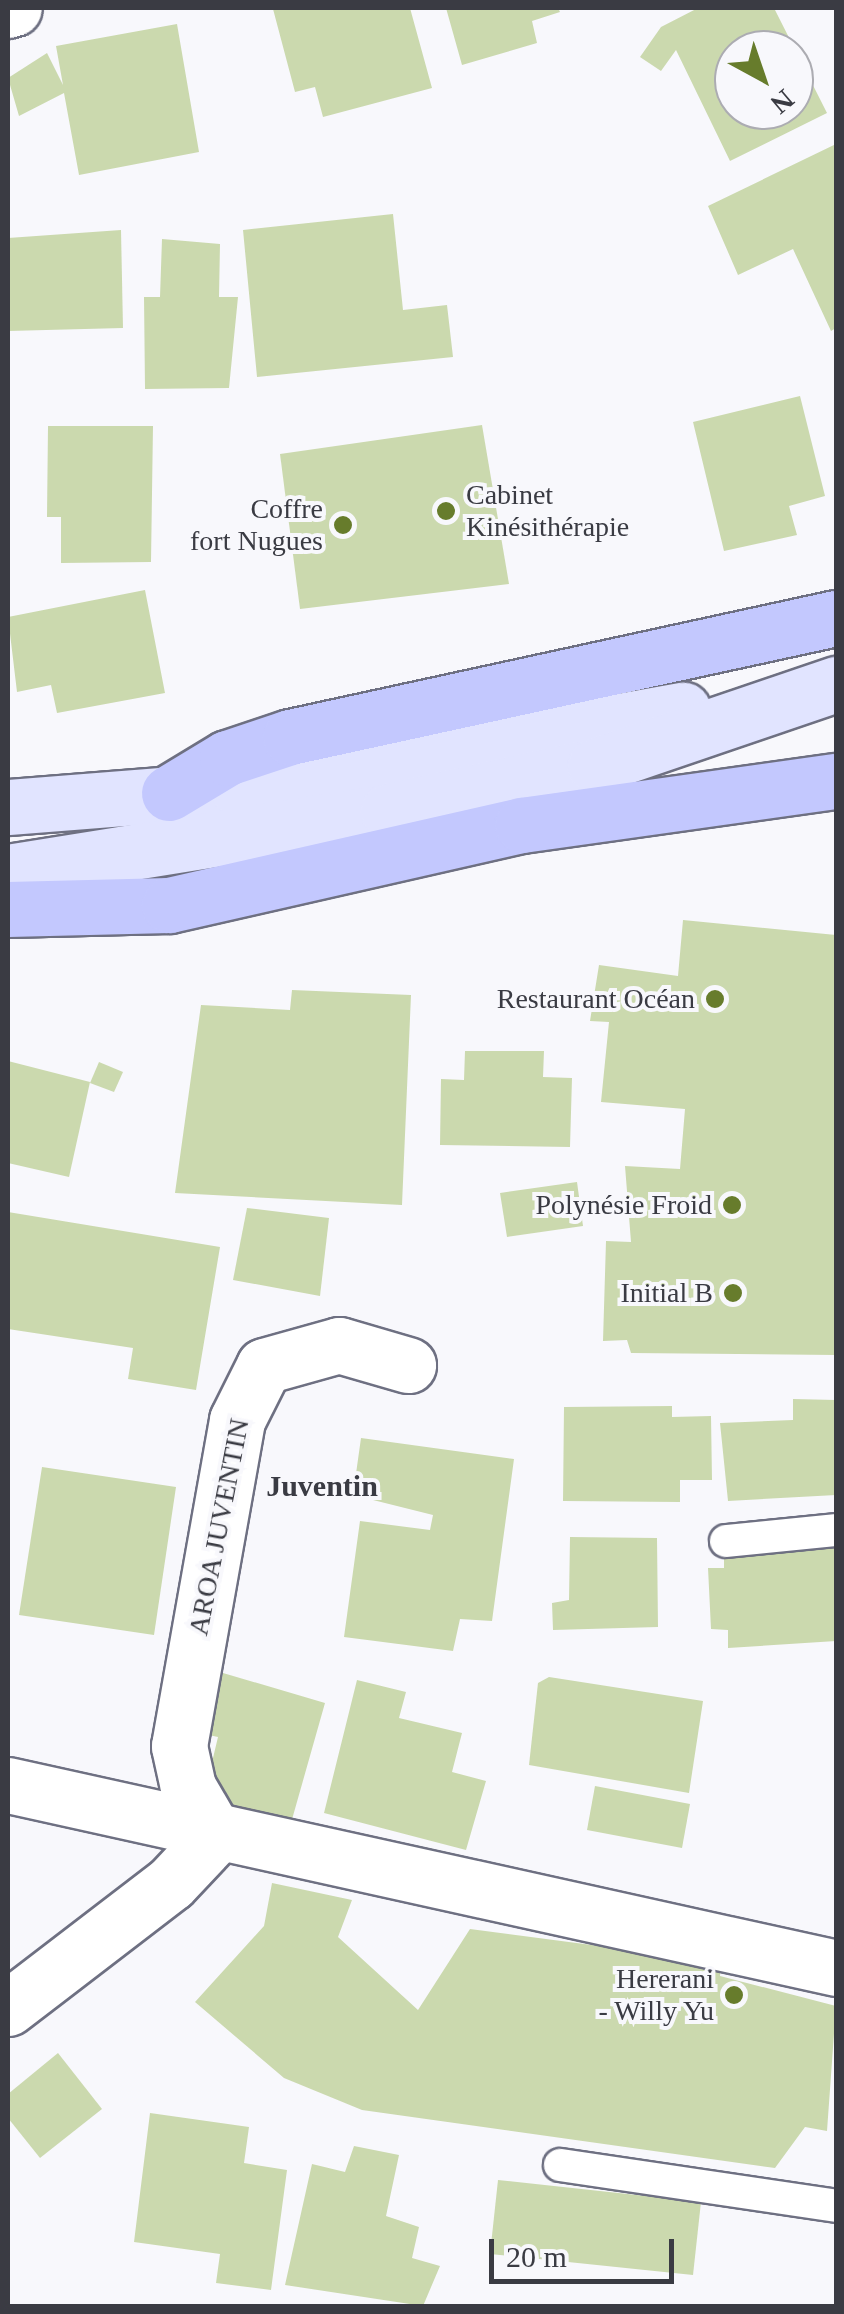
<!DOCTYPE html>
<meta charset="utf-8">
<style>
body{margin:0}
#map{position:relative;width:844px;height:2314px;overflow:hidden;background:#f8f8fc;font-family:Georgia,serif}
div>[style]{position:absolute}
.building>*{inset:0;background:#cbd9ae}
.roads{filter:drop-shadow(2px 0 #6e7082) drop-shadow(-2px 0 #6e7082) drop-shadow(0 2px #6e7082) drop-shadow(0 -2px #6e7082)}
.service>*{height:32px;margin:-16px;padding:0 16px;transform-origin:16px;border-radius:16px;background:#fff}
.minor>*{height:55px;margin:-27.5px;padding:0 27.5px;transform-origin:27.5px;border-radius:27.5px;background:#fff}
.secondary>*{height:55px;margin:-27.5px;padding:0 27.5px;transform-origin:27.5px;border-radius:27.5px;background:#e1e4ff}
.primary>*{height:55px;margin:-27.5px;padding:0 27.5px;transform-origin:27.5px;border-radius:27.5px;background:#c3c8fe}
.dots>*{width:28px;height:28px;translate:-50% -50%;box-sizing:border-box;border:5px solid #f8f8fc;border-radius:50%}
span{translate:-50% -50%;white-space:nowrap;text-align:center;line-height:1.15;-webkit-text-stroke:8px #f8f8fc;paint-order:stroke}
.poi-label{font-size:28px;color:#3a3b43}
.left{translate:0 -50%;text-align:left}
.right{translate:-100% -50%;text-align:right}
.street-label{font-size:28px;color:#3a3b43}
.neighbourhood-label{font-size:30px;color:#3a3b43;font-weight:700}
.frame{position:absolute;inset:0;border:10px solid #3a3b43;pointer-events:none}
.north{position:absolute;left:714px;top:30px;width:100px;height:100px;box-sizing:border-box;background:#f8f8fc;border:2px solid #acacb2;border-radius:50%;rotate:140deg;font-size:28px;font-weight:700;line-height:40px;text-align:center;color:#3a3b43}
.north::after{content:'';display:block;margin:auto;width:35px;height:45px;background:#677c2c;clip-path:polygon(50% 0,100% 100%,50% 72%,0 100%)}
.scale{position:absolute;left:489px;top:2239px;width:185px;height:45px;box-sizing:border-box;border:5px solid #3a3b43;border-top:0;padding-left:12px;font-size:30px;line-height:35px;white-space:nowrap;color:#3a3b43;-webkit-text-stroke:8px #f8f8fc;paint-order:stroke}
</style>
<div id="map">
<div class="building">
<i style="clip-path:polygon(410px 8px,432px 88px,323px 117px,315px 87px,295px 92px,273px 9px)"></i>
<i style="clip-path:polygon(446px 8px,558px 8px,560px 12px,532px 21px,537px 43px,462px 65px)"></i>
<i style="clip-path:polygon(evenodd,698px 8px,774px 8px,827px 113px,730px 161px,676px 50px,661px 71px,640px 57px,661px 27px,698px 8px,734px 50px,794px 50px,794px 110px,734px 110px,734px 50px)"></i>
<i style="clip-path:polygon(177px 24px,199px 152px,79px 175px,64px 93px,19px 116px,8px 78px,47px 53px,63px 85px,56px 46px)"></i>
<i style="clip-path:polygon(836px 144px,836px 328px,831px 331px,793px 249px,738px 275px,708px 206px)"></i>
<i style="clip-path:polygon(393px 214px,403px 310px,447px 305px,453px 357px,257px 377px,243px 230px)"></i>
<i style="clip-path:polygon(121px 230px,123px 328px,8px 331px,8px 238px)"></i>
<i style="clip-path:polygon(162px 239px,220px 244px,219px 297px,238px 297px,229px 388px,145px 389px,144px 297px,160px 297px)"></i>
<i style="clip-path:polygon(800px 396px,825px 496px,789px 506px,797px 535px,724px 551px,693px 422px)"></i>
<i style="clip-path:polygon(482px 425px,509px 584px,300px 609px,280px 454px)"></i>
<i style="clip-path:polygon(48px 426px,153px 426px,151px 562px,61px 563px,61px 517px,47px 517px)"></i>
<i style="clip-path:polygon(145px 590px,165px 693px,57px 713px,51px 685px,17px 692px,8px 617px)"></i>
<i style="clip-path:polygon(683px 920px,836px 935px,836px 1355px,631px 1353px,627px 1340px,603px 1341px,606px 1241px,631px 1242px,625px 1166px,680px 1169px,685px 1109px,601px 1102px,609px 1022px,590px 1021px,599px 965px,678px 976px)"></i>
<i style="clip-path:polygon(292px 990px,411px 995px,402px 1205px,175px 1193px,201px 1005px,290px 1010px)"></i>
<i style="clip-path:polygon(465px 1051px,544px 1051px,543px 1077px,572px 1078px,570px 1147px,440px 1145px,441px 1079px,464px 1080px)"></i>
<i style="clip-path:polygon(8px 1061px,90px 1082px,69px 1177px,8px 1163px)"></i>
<i style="clip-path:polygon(99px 1062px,123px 1072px,114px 1092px,90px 1083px)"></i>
<i style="clip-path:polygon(577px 1182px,583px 1226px,507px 1237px,500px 1193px)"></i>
<i style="clip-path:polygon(247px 1208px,329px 1218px,320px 1296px,233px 1280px)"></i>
<i style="clip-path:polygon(8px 1212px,220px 1247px,196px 1390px,128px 1379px,133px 1348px,8px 1329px)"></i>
<i style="clip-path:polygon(793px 1399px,836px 1400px,836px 1495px,728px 1501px,720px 1423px,793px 1420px)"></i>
<i style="clip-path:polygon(672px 1406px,672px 1417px,711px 1416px,712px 1480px,680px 1480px,680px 1502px,563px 1501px,564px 1407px)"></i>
<i style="clip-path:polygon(361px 1438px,514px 1459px,492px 1621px,460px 1619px,453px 1651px,344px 1637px,360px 1521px,430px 1530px,433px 1515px,353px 1495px)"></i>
<i style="clip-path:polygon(42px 1467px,176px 1487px,154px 1635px,19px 1615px)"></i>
<i style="clip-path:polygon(570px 1537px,657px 1538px,658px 1627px,553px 1630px,552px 1603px,569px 1600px)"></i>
<i style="clip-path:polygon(836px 1548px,836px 1641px,728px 1648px,728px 1630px,711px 1629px,708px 1568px,724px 1568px,724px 1552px)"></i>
<i style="clip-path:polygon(223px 1673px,325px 1703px,291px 1823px,203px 1800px,218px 1737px,204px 1734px)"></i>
<i style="clip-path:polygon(549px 1677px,703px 1701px,689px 1793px,529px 1765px,538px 1683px)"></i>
<i style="clip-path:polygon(357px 1680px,406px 1692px,399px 1718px,462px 1733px,452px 1772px,486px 1781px,466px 1850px,324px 1813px)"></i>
<i style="clip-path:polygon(595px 1786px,690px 1804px,682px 1848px,587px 1830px)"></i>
<i style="clip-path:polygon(272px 1883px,352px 1900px,338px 1937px,418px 2010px,470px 1929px,721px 1962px,720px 1976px,836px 2006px,827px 2131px,805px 2127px,775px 2168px,362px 2110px,284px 2078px,195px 2002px,264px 1926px)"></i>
<i style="clip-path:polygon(58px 2053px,102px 2109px,40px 2158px,8px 2118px,8px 2094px)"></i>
<i style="clip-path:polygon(150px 2113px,249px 2127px,244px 2163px,287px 2170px,271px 2290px,216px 2283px,220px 2254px,134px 2242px)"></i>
<i style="clip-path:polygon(354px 2146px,399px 2155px,386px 2216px,419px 2227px,412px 2258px,440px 2266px,423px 2306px,285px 2285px,312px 2164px,345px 2172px)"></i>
<i style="clip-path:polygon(498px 2180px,701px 2202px,693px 2275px,490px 2254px)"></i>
</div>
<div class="roads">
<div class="service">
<i style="left:726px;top:1541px;width:111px;rotate:-5.7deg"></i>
<i style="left:560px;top:2165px;width:279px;rotate:8.4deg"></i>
</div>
<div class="minor">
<i style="left:8px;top:10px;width:6px;rotate:-18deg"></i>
<i style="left:8px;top:1785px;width:848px;rotate:12.46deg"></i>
<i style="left:8px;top:2008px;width:205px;rotate:-37.5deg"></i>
<i style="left:171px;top:1883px;width:66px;rotate:-46.8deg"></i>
<i style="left:216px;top:1835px;width:56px;rotate:-120.3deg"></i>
<i style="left:188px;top:1787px;width:42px;rotate:-102.4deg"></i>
<i style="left:179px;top:1746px;width:331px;rotate:-79.9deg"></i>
<i style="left:237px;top:1420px;width:60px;rotate:-63.4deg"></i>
<i style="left:264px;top:1366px;width:78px;rotate:-15.6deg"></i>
<i style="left:339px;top:1345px;width:72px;rotate:16.2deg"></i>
</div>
<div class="secondary">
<i style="left:8px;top:807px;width:231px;rotate:-4.5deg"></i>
<i style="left:238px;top:789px;width:452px;rotate:-10.1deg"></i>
<i style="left:8px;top:872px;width:385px;rotate:-9.1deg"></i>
<i style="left:388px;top:811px;width:212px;rotate:-12.3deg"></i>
<i style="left:595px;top:766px;width:255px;rotate:-18.8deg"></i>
</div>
<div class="primary">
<i style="left:169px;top:793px;width:68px;rotate:-31.1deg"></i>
<i style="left:227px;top:758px;width:66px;rotate:-18.4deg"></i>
<i style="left:290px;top:737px;width:559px;rotate:-12.3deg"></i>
<i style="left:8px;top:909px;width:161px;rotate:-1.4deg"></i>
<i style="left:169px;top:905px;width:362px;rotate:-12.8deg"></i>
<i style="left:522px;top:825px;width:317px;rotate:-8deg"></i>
</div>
</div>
<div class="dots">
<i style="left:446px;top:511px;background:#677c2c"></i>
<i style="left:343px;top:525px;background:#677c2c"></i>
<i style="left:715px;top:999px;background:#677c2c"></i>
<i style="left:732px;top:1205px;background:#677c2c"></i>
<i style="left:733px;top:1293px;background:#677c2c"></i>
<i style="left:734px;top:1995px;background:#677c2c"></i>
</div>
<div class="poi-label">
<span class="left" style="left:466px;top:511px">Cabinet<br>Kinésithérapie</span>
<span class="right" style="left:323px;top:525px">Coffre<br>fort Nugues</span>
<span class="right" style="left:695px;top:999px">Restaurant Océan</span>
<span class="right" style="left:712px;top:1205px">Polynésie Froid</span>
<span class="right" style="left:713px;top:1293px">Initial B</span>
<span class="right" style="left:714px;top:1995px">Hererani<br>- Willy Yu</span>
</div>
<div class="street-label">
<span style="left:219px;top:1527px;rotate:-79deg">AROA JUVENTIN</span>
</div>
<div class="neighbourhood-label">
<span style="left:322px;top:1486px">Juventin</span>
</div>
<div class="frame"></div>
<div class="north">N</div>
<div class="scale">20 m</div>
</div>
